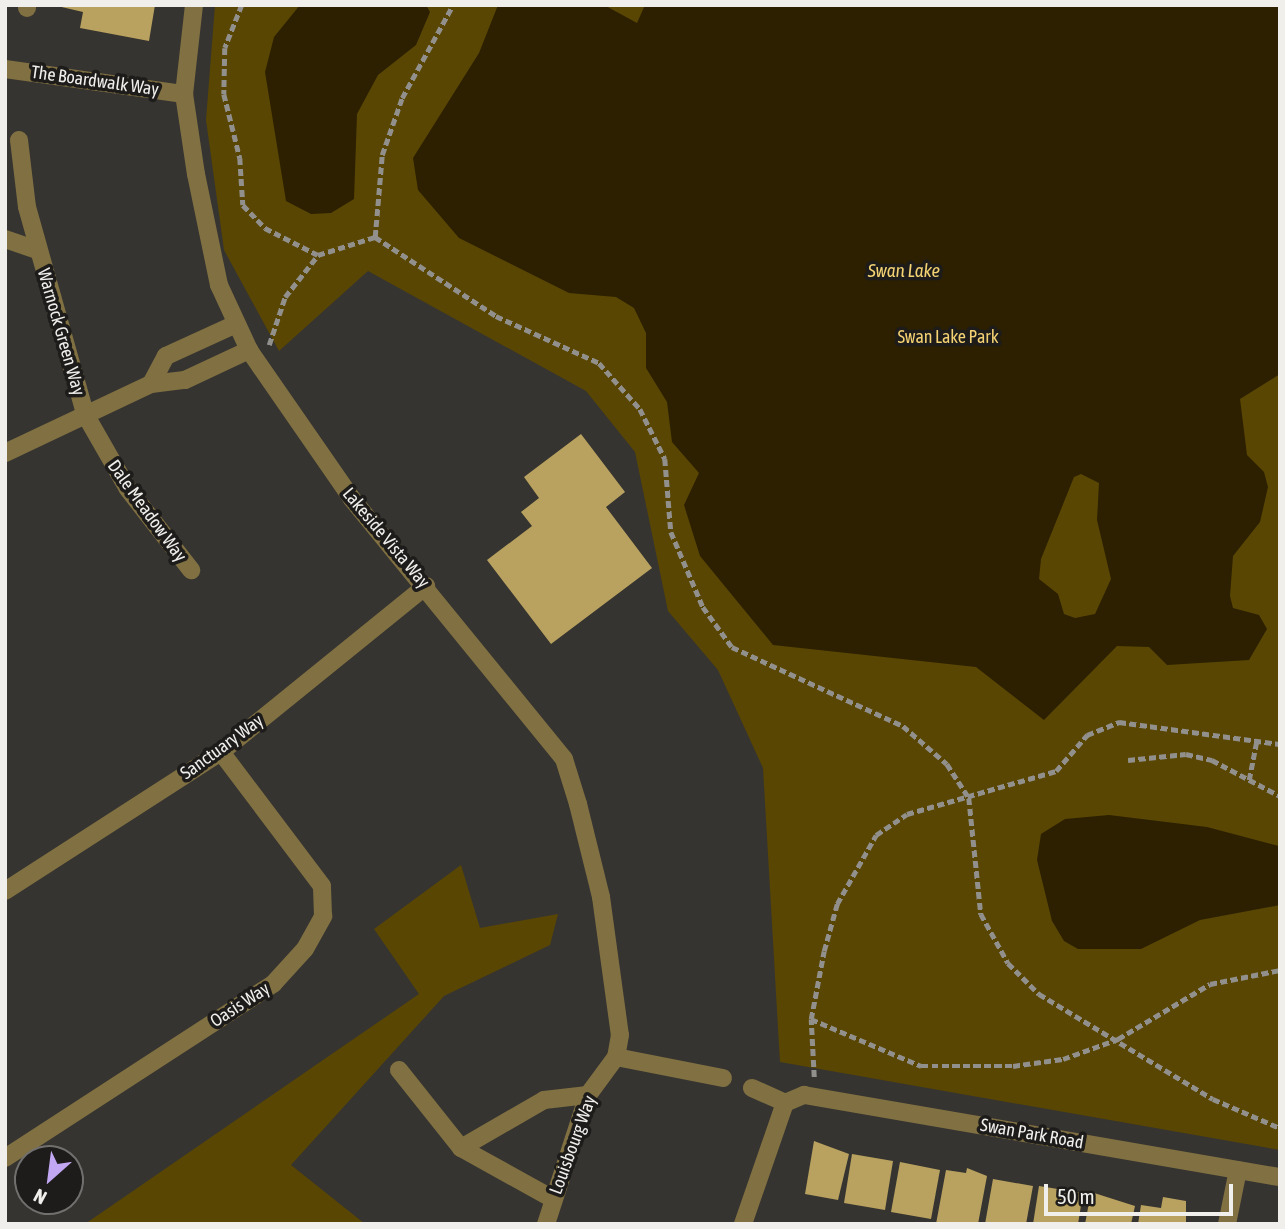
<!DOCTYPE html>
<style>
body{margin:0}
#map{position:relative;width:1285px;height:1229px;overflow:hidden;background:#363430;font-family:"Asap Condensed",sans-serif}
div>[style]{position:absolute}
.green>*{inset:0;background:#594603}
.water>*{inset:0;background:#2c2000}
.building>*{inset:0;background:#b9a25f}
.path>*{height:4.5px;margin-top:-2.25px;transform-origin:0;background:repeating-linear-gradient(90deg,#92908d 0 7px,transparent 0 10.5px)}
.minor>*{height:18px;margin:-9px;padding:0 9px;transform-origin:9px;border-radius:9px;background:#817142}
span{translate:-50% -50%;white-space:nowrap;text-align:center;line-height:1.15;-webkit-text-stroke:7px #1d1c1a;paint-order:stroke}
.street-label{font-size:18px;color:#f0efec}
.park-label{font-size:18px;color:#f4d273}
.water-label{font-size:19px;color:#f3d273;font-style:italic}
.frame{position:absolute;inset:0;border:7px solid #f0efec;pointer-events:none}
.north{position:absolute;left:14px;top:1145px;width:70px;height:70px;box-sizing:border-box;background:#1d1c1a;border:2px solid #71706e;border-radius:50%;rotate:208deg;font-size:19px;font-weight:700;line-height:28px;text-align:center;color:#f0efec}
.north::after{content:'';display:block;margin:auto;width:24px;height:32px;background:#c2a7f2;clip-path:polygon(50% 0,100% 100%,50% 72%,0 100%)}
.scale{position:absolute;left:1044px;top:1184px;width:189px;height:32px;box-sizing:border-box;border:4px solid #f0efec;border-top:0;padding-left:9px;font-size:21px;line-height:24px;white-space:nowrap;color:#f0efec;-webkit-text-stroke:5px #1d1c1a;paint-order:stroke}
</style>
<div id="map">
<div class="green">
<i style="clip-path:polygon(215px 5px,1280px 5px,1280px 1150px,780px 1062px,763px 768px,718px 670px,668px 611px,635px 452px,586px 391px,368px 271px,279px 351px,224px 250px,206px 120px)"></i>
<i style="clip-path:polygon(461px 865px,480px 928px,558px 914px,550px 945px,444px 996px,291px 1165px,365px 1224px,85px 1224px,419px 994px,374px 929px)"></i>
</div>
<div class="water">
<i style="clip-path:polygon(300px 5px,426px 5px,430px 12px,416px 45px,378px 75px,357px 114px,354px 199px,331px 213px,311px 214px,286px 201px,265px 72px,274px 37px)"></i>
<i style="clip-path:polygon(evenodd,498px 5px,604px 5px,637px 23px,645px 5px,1280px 5px,1280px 374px,1240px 399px,1247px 455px,1264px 472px,1268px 487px,1260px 522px,1233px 556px,1230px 596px,1233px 608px,1259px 615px,1267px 629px,1249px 660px,1167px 665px,1149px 647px,1117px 646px,1044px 720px,976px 667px,773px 645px,700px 556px,684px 505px,699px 473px,672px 442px,667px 402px,646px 368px,646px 333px,634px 308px,616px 297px,569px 293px,459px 238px,418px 190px,413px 158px,479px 53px,498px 5px,1081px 474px,1099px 483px,1097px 520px,1111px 579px,1095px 614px,1075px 618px,1064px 614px,1058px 594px,1039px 579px,1041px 559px,1074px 477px,1081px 474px)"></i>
<i style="clip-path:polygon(1109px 815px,1207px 827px,1279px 846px,1280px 905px,1200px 920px,1141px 949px,1078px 949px,1064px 941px,1052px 921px,1037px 860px,1041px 834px,1065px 819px)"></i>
</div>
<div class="building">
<i style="clip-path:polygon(53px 5px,155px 5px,149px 41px,80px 28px,83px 12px)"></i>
<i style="clip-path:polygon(581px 434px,625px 492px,606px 507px,652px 568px,551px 644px,487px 560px,532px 526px,521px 512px,539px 498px,524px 477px)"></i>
<i style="clip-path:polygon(814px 1141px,849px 1154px,838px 1200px,805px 1194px)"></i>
<i style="clip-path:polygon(852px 1154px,893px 1161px,885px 1210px,844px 1203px)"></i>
<i style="clip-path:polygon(900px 1162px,940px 1170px,931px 1219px,891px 1212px)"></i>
<i style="clip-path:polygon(967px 1168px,987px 1176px,978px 1224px,936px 1224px,946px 1170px,966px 1173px)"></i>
<i style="clip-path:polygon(993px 1179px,1033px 1186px,1026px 1224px,985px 1224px)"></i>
<i style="clip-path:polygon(1039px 1186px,1083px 1193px,1078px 1224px,1033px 1224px)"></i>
<i style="clip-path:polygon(1091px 1192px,1135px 1206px,1131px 1224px,1085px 1224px)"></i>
<i style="clip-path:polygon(1163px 1197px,1186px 1201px,1186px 1224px,1138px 1224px,1141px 1205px,1161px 1208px)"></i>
</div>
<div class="path">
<i style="left:242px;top:5px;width:46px;rotate:111.6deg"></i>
<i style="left:225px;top:48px;width:46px;rotate:91.2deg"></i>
<i style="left:224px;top:94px;width:66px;rotate:76deg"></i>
<i style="left:240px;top:158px;width:47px;rotate:86.3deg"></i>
<i style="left:243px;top:205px;width:32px;rotate:46deg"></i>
<i style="left:265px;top:228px;width:59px;rotate:27deg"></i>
<i style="left:375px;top:237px;width:82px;rotate:-85.1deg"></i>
<i style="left:382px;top:155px;width:60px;rotate:-70.7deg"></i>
<i style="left:402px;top:98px;width:106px;rotate:-61.3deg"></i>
<i style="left:269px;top:345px;width:51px;rotate:-71.6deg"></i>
<i style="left:285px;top:297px;width:53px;rotate:-51.8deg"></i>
<i style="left:318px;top:255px;width:60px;rotate:-17.5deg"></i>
<i style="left:375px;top:237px;width:145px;rotate:33.1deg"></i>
<i style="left:496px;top:316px;width:113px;rotate:24.5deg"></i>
<i style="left:599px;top:363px;width:62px;rotate:48.3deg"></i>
<i style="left:640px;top:409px;width:56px;rotate:63.4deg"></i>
<i style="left:665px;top:459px;width:73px;rotate:85.3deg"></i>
<i style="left:671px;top:532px;width:82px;rotate:66.9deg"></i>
<i style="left:703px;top:607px;width:49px;rotate:54.1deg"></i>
<i style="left:732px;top:647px;width:188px;rotate:24.8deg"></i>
<i style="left:903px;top:726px;width:58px;rotate:40.8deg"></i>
<i style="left:947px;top:764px;width:40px;rotate:57.1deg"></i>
<i style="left:969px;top:798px;width:117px;rotate:84.1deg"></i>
<i style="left:981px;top:914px;width:56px;rotate:61.1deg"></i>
<i style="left:1008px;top:963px;width:44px;rotate:45deg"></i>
<i style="left:1039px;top:994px;width:203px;rotate:31.1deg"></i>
<i style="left:1213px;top:1099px;width:73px;rotate:23.4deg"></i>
<i style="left:1128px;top:760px;width:58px;rotate:-5.9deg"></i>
<i style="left:1186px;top:754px;width:27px;rotate:13deg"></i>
<i style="left:1212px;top:760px;width:77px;rotate:27.9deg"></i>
<i style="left:1249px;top:780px;width:38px;rotate:-79deg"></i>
<i style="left:811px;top:1019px;width:120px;rotate:23.1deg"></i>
<i style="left:921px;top:1066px;width:92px"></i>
<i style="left:1013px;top:1066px;width:50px;rotate:-8deg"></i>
<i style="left:1063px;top:1059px;width:59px;rotate:-20deg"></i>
<i style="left:1118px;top:1039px;width:107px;rotate:-30.9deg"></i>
<i style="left:1210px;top:984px;width:71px;rotate:-11.3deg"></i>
<i style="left:814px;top:1077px;width:58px;rotate:-93deg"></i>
<i style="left:811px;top:1019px;width:69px;rotate:-79.2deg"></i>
<i style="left:824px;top:951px;width:49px;rotate:-74.5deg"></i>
<i style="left:837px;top:904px;width:79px;rotate:-60.5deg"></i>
<i style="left:876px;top:835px;width:37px;rotate:-34deg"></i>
<i style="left:907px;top:814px;width:155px;rotate:-16.1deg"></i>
<i style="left:1056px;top:771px;width:48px;rotate:-49.3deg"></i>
<i style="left:1087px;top:735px;width:35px;rotate:-22deg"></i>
<i style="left:1119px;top:722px;width:162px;rotate:7.8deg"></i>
</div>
<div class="minor">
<i style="left:194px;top:5px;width:90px;rotate:96.4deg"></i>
<i style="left:184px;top:94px;width:81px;rotate:81.5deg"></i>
<i style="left:196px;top:174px;width:113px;rotate:78.3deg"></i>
<i style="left:219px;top:285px;width:72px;rotate:65.2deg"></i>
<i style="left:249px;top:350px;width:181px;rotate:55.3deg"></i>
<i style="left:352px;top:499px;width:335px;rotate:50.8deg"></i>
<i style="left:564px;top:759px;width:47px;rotate:72.7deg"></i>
<i style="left:578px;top:804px;width:96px;rotate:76.1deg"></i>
<i style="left:601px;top:897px;width:139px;rotate:82.2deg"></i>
<i style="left:620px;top:1035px;width:22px;rotate:100deg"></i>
<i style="left:616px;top:1057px;width:47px;rotate:126.4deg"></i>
<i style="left:588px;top:1095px;width:136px;rotate:108deg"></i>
<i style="left:27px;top:8px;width:3px;rotate:-90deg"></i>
<i style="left:5px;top:69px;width:181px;rotate:8deg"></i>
<i style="left:19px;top:140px;width:67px;rotate:83.2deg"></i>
<i style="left:27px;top:207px;width:215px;rotate:74.3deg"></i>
<i style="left:85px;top:414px;width:86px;rotate:60.2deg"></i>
<i style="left:128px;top:489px;width:103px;rotate:52.1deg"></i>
<i style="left:5px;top:239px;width:34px;rotate:19deg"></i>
<i style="left:151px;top:384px;width:32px;rotate:-62deg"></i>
<i style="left:166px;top:356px;width:77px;rotate:-24.6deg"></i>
<i style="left:5px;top:453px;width:161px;rotate:-25.3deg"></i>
<i style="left:151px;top:384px;width:34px;rotate:-7deg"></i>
<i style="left:185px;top:380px;width:71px;rotate:-25.1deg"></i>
<i style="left:5px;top:891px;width:257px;rotate:-32.8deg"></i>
<i style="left:221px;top:752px;width:264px;rotate:-39deg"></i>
<i style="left:616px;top:1057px;width:109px;rotate:11.1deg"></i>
<i style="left:399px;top:1070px;width:100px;rotate:51.5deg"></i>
<i style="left:461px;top:1148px;width:105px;rotate:29deg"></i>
<i style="left:752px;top:1088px;width:36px;rotate:24deg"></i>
<i style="left:785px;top:1103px;width:21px;rotate:-23deg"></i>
<i style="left:804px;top:1095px;width:483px;rotate:9.8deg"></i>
<i style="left:461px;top:1148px;width:96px;rotate:-30deg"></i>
<i style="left:544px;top:1100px;width:44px;rotate:-6.5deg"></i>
<i style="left:5px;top:1158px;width:320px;rotate:-33deg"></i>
<i style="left:273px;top:984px;width:47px;rotate:-47.6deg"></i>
<i style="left:305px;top:949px;width:38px;rotate:-61deg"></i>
<i style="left:323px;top:916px;width:30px;rotate:-92deg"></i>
<i style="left:322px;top:886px;width:168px;rotate:-127deg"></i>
<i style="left:743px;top:1224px;width:128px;rotate:-70.9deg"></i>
<i style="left:1227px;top:1224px;width:55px;rotate:-78.5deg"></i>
</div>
<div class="street-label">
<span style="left:95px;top:81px;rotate:8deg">The Boardwalk Way</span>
<span style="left:61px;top:332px;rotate:74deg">Warnock Green Way</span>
<span style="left:147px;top:511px;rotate:54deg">Dale Meadow Way</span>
<span style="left:386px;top:538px;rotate:50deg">Lakeside Vista Way</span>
<span style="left:222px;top:747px;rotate:-36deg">Sanctuary Way</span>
<span style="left:240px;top:1005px;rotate:-33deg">Oasis Way</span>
<span style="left:1032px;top:1134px;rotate:10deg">Swan Park Road</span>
<span style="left:573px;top:1145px;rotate:-70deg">Louisbourg Way</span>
</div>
<div class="park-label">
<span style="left:948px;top:337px">Swan Lake Park</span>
</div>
<div class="water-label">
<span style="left:904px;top:271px">Swan Lake</span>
</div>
<div class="frame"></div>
<div class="north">N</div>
<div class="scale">50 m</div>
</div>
